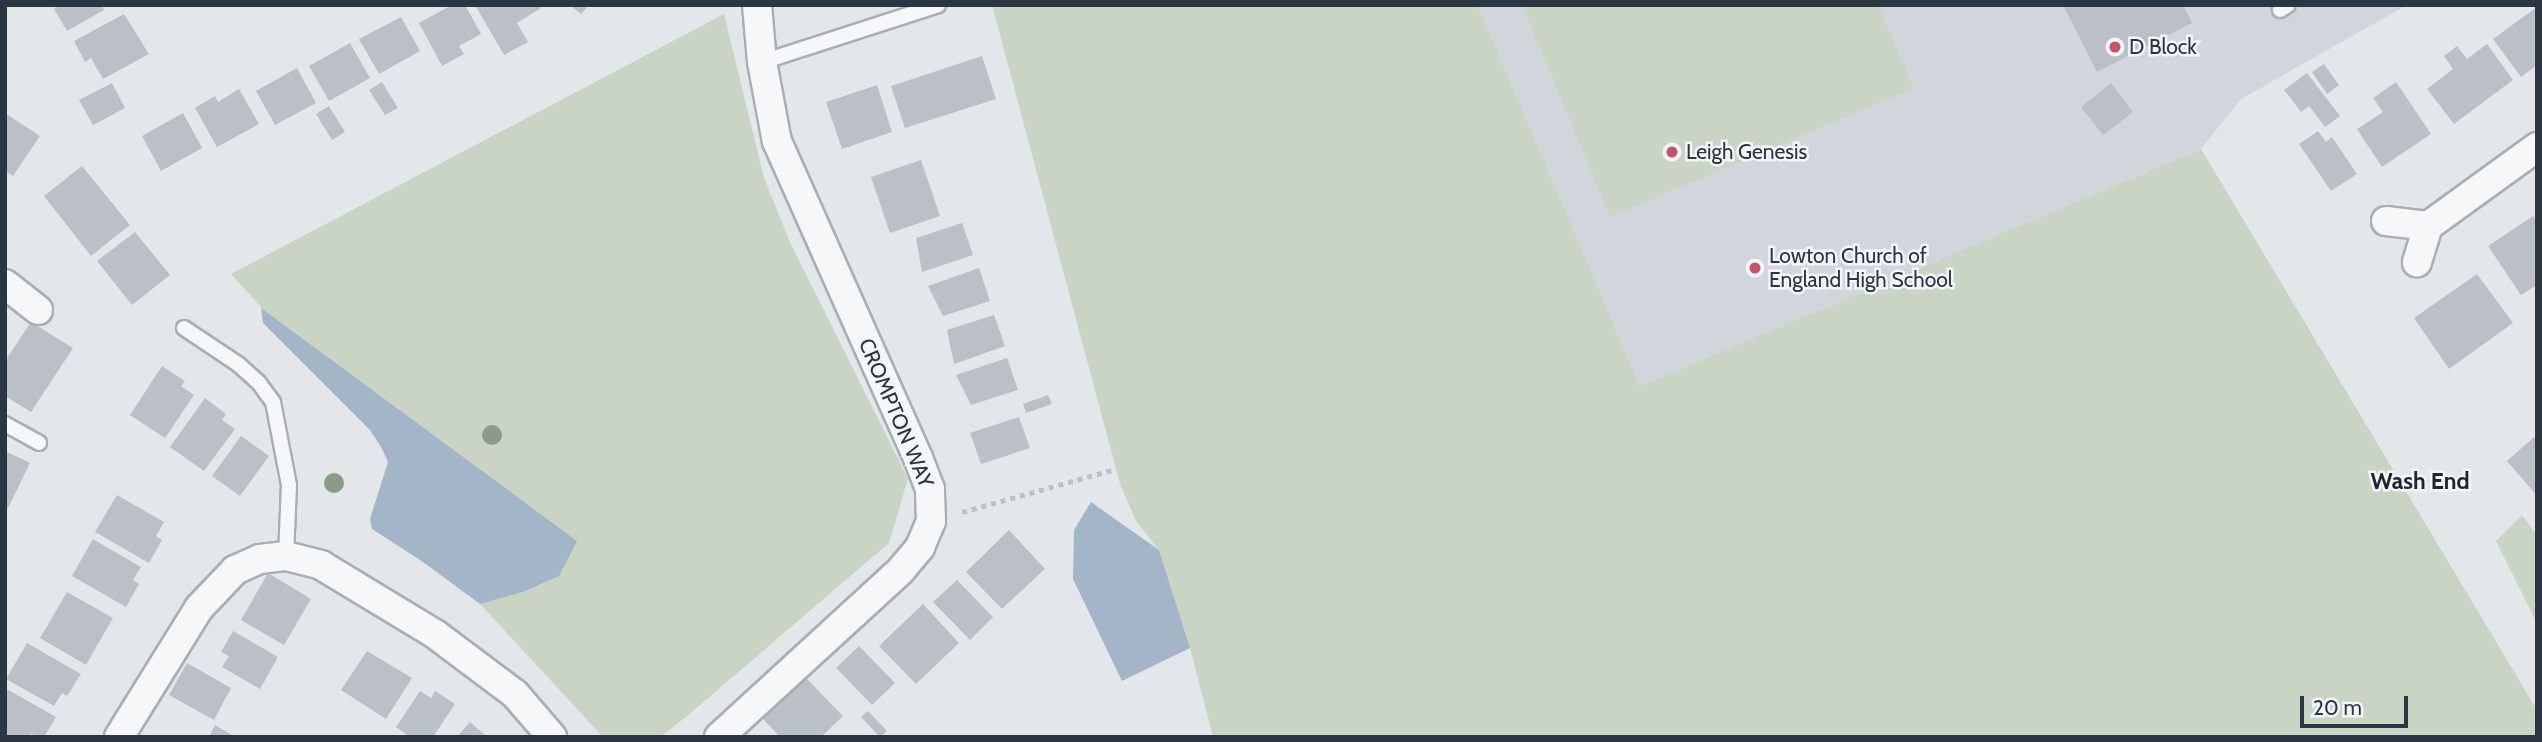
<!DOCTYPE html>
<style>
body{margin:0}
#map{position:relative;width:2542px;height:742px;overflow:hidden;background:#e4e7ea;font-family:Cabin,sans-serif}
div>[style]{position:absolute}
.built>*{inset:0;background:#d2d6dc}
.green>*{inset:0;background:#cad4c5}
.water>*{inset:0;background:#a2b6c7}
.building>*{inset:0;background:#bbc0c7}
.path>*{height:4.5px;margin-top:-2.25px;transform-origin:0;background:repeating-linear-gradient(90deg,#bdc1c6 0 5px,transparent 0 10px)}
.roads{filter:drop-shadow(2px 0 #a9aeb4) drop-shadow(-2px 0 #a9aeb4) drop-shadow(0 2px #a9aeb4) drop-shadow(0 -2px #a9aeb4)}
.service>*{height:14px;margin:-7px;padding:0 7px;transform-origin:7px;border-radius:7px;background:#f6f7f9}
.minor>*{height:28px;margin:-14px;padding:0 14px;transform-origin:14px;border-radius:14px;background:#f6f7f9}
.trees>*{width:20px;height:20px;margin:-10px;border-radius:50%;background:#8b9b8a}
.dots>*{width:19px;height:19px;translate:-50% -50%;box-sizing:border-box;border:4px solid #f3f5f8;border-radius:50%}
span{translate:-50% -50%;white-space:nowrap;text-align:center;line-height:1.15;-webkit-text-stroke:5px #f3f5f8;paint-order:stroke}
.poi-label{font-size:21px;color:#2c3542}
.left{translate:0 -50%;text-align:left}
.street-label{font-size:21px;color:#2c3542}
.neighbourhood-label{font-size:23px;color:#1e2633;font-weight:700}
.frame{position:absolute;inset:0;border:7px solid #2c3542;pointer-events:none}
.scale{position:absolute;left:2300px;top:696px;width:108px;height:32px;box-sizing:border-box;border:4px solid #2c3542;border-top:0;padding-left:9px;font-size:21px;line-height:24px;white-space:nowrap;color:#2c3542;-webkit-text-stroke:5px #f3f5f8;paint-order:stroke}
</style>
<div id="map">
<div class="built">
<i style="clip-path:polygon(1478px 5px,2407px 5px,2241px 99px,2201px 149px,1640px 386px)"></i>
</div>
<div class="green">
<i style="clip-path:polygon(992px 5px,1478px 5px,1640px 386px,2201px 149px,2537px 710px,2537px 737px,1213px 737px,1190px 648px,1159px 550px,1136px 521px,1120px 484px)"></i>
<i style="clip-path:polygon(1522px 5px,1878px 5px,1914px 88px,1610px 217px)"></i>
<i style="clip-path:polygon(724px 14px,764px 178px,789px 240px,908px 479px,889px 543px,686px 717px,660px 737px,603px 737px,480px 604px,520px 593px,231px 274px)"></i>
<i style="clip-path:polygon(2522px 515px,2537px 535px,2537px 623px,2496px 541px)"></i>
</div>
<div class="water">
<i style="clip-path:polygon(261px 308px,577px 541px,559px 576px,520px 593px,480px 604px,423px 562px,372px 529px,370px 519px,388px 462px,381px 447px,370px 430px,263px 323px)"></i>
<i style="clip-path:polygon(1091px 502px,1159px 550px,1190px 648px,1122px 681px,1073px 579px,1074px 530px)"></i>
</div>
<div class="building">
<i style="clip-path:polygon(60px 5px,102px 5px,104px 10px,67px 31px,54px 9px)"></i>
<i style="clip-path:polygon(452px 5px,465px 5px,481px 34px,459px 46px,464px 54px,442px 66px,419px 23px)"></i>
<i style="clip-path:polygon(475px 5px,539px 5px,541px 8px,517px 23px,528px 42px,504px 55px)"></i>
<i style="clip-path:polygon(570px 5px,589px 5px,581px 14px)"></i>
<i style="clip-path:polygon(2063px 5px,2183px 5px,2192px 23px,2097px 72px)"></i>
<i style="clip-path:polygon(2537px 7px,2537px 65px,2521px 77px,2493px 39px)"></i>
<i style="clip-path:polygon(124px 14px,149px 54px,103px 79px,91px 58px,85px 62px,74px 41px)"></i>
<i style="clip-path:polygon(401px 17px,420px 51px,379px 74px,359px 39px)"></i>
<i style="clip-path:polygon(350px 43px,370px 78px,329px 101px,309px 66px)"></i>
<i style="clip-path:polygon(2487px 44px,2513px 80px,2454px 124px,2427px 89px,2453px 69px,2444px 56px,2457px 46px,2467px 59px)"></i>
<i style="clip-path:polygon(982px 56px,996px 99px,905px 128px,891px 86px)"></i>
<i style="clip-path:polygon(2324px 64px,2339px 85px,2327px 94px,2312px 72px)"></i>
<i style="clip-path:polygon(297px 68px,316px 103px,275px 125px,256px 91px)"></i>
<i style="clip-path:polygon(2307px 73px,2340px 116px,2325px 127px,2309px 106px,2301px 112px,2284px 90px)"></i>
<i style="clip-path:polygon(382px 82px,398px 108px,385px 115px,369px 90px)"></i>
<i style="clip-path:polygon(2396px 82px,2431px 134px,2382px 167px,2357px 129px,2383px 112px,2373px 98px)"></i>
<i style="clip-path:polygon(112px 83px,125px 108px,93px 125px,79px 100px)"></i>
<i style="clip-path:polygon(2111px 83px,2133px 112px,2103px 135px,2081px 107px)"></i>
<i style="clip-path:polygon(877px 85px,892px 132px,842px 149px,826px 102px)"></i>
<i style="clip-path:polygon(239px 89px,259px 124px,217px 147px,195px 108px,215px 96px,218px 102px)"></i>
<i style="clip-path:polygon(329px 106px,345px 132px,332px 140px,316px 114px)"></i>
<i style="clip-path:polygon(5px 113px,40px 136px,13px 176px,5px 171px)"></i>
<i style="clip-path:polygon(183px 113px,202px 148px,161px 171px,142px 136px)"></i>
<i style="clip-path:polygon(2318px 131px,2326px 142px,2332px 137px,2357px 174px,2331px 191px,2299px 144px)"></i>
<i style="clip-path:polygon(921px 160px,940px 216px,890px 233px,871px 177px)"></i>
<i style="clip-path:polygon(82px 166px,130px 225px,91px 256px,44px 196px)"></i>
<i style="clip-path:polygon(2533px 216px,2537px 221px,2537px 285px,2521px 295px,2488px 246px)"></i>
<i style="clip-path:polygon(962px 223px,973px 255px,922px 272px,916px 238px)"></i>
<i style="clip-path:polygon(135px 232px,170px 275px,132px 305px,97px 261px)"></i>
<i style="clip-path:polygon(979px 268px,990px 301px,943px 316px,928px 286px)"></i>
<i style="clip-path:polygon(2477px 274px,2513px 323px,2449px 369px,2414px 318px)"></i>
<i style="clip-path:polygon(994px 315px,1005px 346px,954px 364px,947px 330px)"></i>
<i style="clip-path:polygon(31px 322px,73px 348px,31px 412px,5px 396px,5px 361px)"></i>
<i style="clip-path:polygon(1007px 358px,1018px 390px,971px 405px,956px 375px)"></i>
<i style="clip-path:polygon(162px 366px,185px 381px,181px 386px,194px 395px,165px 438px,130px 415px)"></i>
<i style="clip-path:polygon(1048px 395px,1052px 404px,1026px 413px,1023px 404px)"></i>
<i style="clip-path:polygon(205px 398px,226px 414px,222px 420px,235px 429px,204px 471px,170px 447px)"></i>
<i style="clip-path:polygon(1019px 417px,1030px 448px,981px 464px,970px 433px)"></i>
<i style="clip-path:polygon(241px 436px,269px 456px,240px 496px,212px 476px)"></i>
<i style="clip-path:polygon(2534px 437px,2537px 441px,2537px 496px,2507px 461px)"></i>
<i style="clip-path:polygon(5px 451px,30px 463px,7px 510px,5px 509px)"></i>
<i style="clip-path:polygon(117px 495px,164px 522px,156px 536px,162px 540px,149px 563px,95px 532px)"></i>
<i style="clip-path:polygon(1009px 530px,1045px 569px,1002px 609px,966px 572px)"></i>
<i style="clip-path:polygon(93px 539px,141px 567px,133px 580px,139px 584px,126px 607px,72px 576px)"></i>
<i style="clip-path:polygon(268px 573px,311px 599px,284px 645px,241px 620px)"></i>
<i style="clip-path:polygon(957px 580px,993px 617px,970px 640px,933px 602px)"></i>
<i style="clip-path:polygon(67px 592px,113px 618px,86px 665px,40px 638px)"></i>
<i style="clip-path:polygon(923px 604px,959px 643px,916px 684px,879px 646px)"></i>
<i style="clip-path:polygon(233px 631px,278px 657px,260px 689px,222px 667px,229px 656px,221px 652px)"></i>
<i style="clip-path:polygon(27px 643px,81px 674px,67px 696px,62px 693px,54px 706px,6px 679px)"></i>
<i style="clip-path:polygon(859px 646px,895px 683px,872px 705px,836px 668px)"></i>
<i style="clip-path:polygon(367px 651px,412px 678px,386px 719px,341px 690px)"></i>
<i style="clip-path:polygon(187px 663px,231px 688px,214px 720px,169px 695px)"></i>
<i style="clip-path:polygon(806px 678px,843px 716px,821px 737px,780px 737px,763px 719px)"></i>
<i style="clip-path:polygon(5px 688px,56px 717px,44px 737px,31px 734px,29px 737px,5px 737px)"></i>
<i style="clip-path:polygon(420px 691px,431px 698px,435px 691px,455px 704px,433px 737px,410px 737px,396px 727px)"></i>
<i style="clip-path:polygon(868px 711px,887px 731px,880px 737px,861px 717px)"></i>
<i style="clip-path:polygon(470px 722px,487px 737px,457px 737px)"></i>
<i style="clip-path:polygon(215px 725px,235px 737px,209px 737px)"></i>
</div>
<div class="path">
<i style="left:962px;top:512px;width:155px;rotate:-15.7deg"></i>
</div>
<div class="roads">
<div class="service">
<i style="left:2280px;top:10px;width:9px;rotate:-32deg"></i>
<i style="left:762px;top:62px;width:185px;rotate:-17.9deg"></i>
<i style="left:184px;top:328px;width:65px;rotate:33.7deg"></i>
<i style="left:238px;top:364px;width:28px;rotate:42deg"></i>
<i style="left:259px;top:383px;width:24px;rotate:54deg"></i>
<i style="left:273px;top:402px;width:85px;rotate:79.1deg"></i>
<i style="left:289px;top:485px;width:71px;rotate:92.4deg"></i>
<i style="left:5px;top:424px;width:39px;rotate:29deg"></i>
</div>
<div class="minor">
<i style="left:2386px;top:221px;width:42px;rotate:6.8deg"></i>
<i style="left:2428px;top:226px;width:38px;rotate:107deg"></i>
<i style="left:2428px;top:226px;width:135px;rotate:-35.9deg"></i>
<i style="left:5px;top:284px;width:42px;rotate:38.2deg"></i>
<i style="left:119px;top:737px;width:152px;rotate:-58.2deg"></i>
<i style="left:199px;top:608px;width:52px;rotate:-46.5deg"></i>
<i style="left:235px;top:570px;width:27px;rotate:-24deg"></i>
<i style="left:260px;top:559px;width:26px;rotate:-7deg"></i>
<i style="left:286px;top:556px;width:36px;rotate:14deg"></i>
<i style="left:321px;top:565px;width:133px;rotate:31.2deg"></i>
<i style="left:435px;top:634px;width:100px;rotate:36.9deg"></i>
<i style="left:515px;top:694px;width:57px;rotate:49.3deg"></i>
<i style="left:719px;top:737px;width:247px;rotate:-42.5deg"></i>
<i style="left:901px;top:570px;width:30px;rotate:-50deg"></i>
<i style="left:920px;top:547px;width:28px;rotate:-67deg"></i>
<i style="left:931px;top:521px;width:32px;rotate:-92deg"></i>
<i style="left:930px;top:489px;width:33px;rotate:-111deg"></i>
<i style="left:918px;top:458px;width:346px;rotate:-114deg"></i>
<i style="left:777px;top:142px;width:81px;rotate:-100.6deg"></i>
<i style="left:762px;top:62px;width:57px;rotate:-95deg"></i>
</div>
</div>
<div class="trees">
<i style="left:492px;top:435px"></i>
<i style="left:334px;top:483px"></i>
</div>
<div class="dots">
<i style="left:2115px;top:47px;background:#c5536a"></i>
<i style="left:1672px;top:152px;background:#c5536a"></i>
<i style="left:1755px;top:268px;background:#c5536a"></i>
</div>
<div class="poi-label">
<span class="left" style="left:2129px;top:47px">D Block</span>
<span class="left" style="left:1686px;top:152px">Leigh Genesis</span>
<span class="left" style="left:1769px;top:268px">Lowton Church of<br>England High School</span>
</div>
<div class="street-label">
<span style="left:896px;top:413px;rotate:67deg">CROMPTON WAY</span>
</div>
<div class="neighbourhood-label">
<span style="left:2420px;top:481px">Wash End</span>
</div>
<div class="frame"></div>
<div class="scale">20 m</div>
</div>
